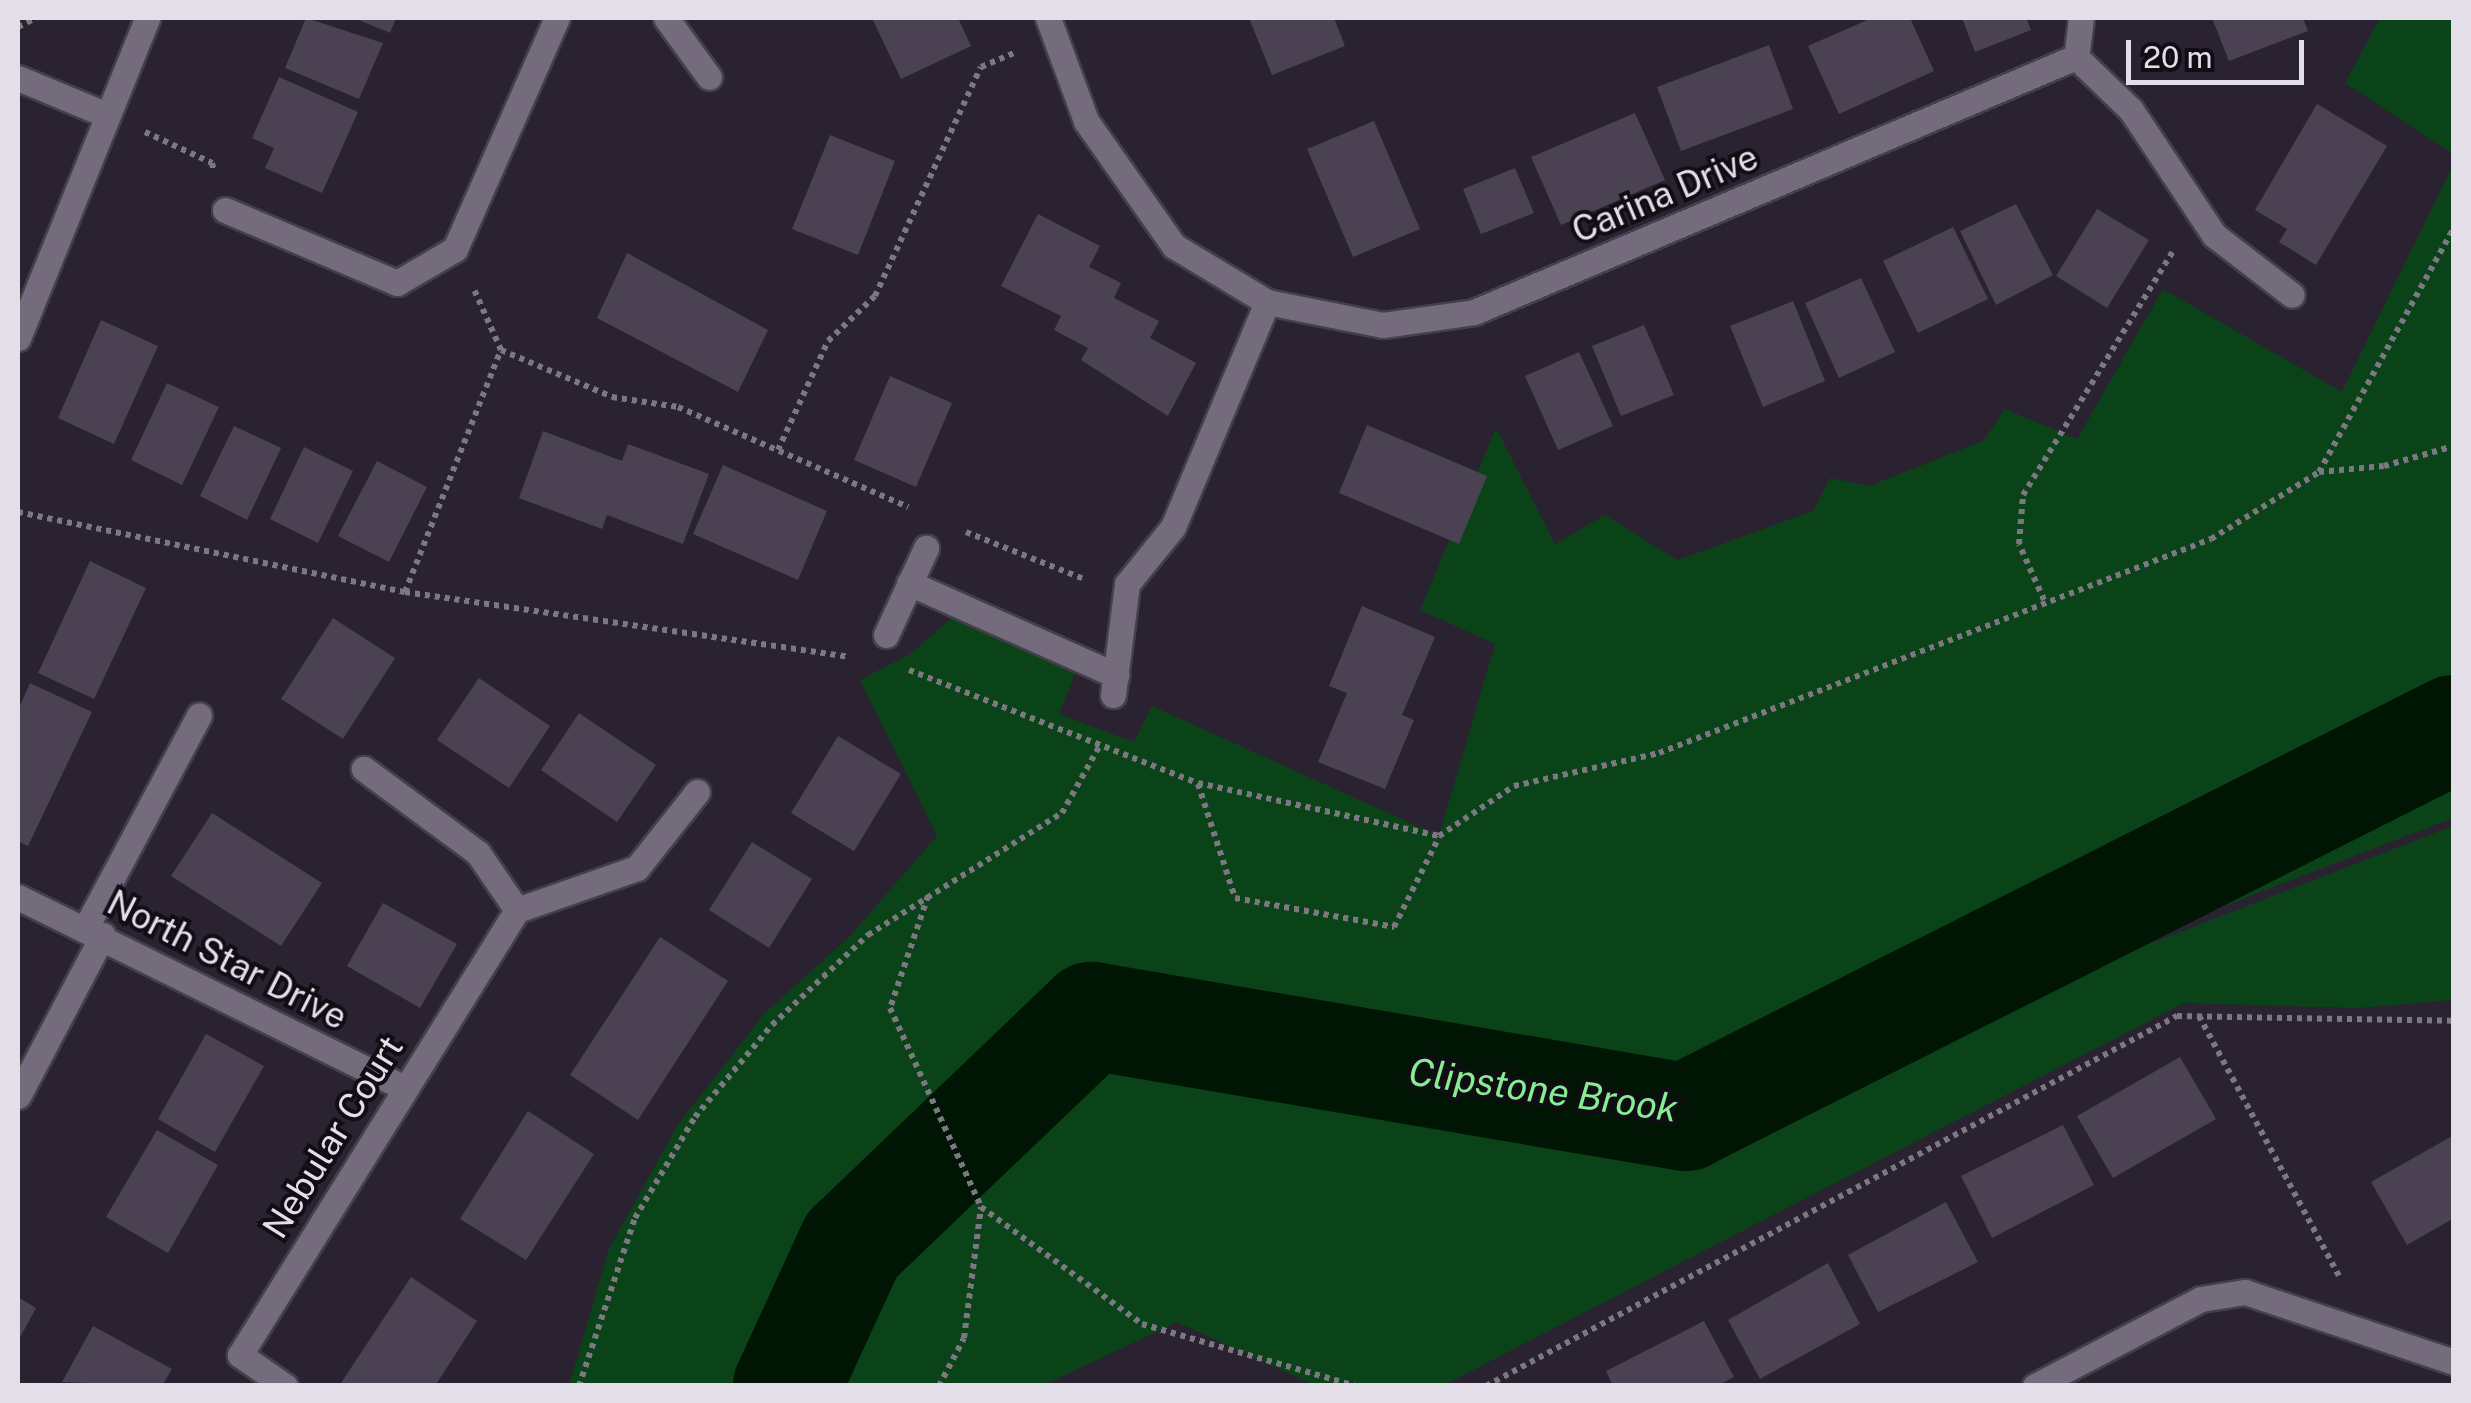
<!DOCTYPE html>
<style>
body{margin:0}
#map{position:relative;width:2471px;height:1403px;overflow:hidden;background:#2a2231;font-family:"Public Sans",sans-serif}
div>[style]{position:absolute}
.green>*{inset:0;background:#0b4318}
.river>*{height:108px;margin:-54px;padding:0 54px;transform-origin:54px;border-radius:54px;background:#001503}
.building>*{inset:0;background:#4a4252}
.path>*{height:6px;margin-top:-3px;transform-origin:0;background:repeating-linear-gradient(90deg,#7d7683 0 5px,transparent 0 10px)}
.roads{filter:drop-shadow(2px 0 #453e4b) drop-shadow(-2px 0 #453e4b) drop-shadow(0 2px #453e4b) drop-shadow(0 -2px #453e4b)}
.minor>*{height:25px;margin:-12.5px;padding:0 12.5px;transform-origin:12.5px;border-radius:12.5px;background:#746b7d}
span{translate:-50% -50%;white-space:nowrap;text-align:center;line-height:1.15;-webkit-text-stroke:8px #110d14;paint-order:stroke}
.street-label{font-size:35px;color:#e3dee8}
.water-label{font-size:38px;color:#86ed93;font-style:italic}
.frame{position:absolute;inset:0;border:20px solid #e3dee8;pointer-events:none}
.scale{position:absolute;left:2126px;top:40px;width:178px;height:45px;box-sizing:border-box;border:5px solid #e3dee8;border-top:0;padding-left:12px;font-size:30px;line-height:35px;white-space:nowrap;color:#e3dee8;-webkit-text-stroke:8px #110d14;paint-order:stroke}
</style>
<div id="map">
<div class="green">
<i style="clip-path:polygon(2380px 18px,2453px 18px,2453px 154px,2345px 83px)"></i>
<i style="clip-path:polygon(2453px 165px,2453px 818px,1683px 1114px,1089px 1012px,849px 1241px,783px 1385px,569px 1386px,609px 1249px,677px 1126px,764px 1014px,849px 937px,937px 836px,860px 680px,910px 654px,953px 617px,1075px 673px,1059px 714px,1134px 742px,1152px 706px,1439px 836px,1495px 644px,1420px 610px,1496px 428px,1555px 544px,1605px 515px,1677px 560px,1813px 511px,1830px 478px,1869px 486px,1983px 441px,2005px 409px,2077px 439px,2163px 289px,2342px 392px)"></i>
<i style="clip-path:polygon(2453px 826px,2453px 1000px,2358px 1008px,2184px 1003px,1444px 1385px,1314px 1385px,1177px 1322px,1044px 1385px,792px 1385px,857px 1248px,1092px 1019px,1688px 1123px)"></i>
</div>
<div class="river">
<i style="left:787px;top:1386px;width:155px;rotate:-65.3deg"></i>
<i style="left:852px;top:1245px;width:332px;rotate:-43.7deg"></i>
<i style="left:1092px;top:1016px;width:602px;rotate:9.67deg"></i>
<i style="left:1685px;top:1117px;width:861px;rotate:-26.77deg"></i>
</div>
<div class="building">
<i style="clip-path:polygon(306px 18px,383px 43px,359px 99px,285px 68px)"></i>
<i style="clip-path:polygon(354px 18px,396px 18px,390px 33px)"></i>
<i style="clip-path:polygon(872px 18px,958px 18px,971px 46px,901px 79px)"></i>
<i style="clip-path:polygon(1249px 18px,1334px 18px,1345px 46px,1272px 75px)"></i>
<i style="clip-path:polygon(1872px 18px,1910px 18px,1934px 71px,1839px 114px,1808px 46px)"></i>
<i style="clip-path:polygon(1962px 18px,2026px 18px,2031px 30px,1975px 52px)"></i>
<i style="clip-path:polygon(2212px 18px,2303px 18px,2308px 31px,2229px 61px)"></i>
<i style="clip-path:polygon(1769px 45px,1793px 109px,1681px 151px,1657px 87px)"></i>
<i style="clip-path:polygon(279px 77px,358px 112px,322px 193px,265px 168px,274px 148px,252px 138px)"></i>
<i style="clip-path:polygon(2317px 104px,2387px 146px,2316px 265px,2279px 242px,2287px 229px,2255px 210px)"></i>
<i style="clip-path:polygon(1635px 113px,1665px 180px,1561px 225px,1531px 157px)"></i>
<i style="clip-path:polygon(1374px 121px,1420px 229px,1353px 257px,1307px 149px)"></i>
<i style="clip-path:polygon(830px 135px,895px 161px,858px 255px,792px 229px)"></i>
<i style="clip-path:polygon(1515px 168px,1534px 213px,1481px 234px,1463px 189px)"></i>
<i style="clip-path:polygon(2016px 204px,2053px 275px,1996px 305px,1960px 231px)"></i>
<i style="clip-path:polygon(2097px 209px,2149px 240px,2107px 308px,2056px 276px)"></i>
<i style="clip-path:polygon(1038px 214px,1100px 246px,1089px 267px,1121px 283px,1114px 298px,1159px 321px,1150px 338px,1196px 363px,1168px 416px,1081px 360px,1088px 348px,1054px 330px,1061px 316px,1001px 286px)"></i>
<i style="clip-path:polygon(1953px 227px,1988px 299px,1918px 333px,1883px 261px)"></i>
<i style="clip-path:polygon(627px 253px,768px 330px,738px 392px,597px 318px)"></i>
<i style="clip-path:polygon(1861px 278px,1895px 352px,1839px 378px,1805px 303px)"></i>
<i style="clip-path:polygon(1793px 301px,1825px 381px,1763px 407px,1730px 326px)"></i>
<i style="clip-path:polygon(101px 320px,158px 346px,114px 444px,58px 418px)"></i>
<i style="clip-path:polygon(1644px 325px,1674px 395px,1621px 416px,1592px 346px)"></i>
<i style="clip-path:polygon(1579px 352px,1613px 426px,1558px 450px,1525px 376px)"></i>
<i style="clip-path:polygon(890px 376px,952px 403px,916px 487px,854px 460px)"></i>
<i style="clip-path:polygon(167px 383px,219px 407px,182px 485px,131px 460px)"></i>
<i style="clip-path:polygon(1367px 425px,1487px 476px,1459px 544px,1339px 493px)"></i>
<i style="clip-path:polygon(234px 426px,281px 448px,247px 520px,200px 496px)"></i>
<i style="clip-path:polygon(543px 431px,622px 461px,628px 444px,709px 474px,683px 544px,607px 515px,602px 529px,519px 498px)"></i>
<i style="clip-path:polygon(304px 447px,353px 471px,318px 543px,270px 519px)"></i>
<i style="clip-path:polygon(377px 461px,427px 487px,389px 562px,338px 536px)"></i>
<i style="clip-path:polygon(723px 465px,827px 511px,798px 580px,693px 534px)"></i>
<i style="clip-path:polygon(90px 561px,146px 588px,94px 699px,38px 673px)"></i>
<i style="clip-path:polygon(1362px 606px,1435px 637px,1402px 715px,1414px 720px,1385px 789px,1318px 762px,1347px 693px,1329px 686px)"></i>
<i style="clip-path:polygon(333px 618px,395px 658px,343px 739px,281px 699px)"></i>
<i style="clip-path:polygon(479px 678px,550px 726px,509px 788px,437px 740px)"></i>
<i style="clip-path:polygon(30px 683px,92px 712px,28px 846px,18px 841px,18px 710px)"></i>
<i style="clip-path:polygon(579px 713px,656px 765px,617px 822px,541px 770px)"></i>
<i style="clip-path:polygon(838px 736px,901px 774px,854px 851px,791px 813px)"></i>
<i style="clip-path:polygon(212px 813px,322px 883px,281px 946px,171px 876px)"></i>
<i style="clip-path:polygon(752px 842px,812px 879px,769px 948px,709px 910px)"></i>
<i style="clip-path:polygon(383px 903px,457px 944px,420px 1008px,347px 966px)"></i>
<i style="clip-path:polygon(660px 937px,728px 981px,638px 1120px,570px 1075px)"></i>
<i style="clip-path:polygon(206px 1034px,264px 1066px,215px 1152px,158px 1119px)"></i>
<i style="clip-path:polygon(2180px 1057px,2216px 1119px,2113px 1178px,2077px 1116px)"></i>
<i style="clip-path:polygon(528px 1111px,594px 1154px,526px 1260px,460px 1219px)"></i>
<i style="clip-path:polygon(2063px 1125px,2094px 1185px,1992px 1238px,1961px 1176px)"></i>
<i style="clip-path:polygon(157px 1130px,218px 1165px,168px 1253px,106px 1217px)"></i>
<i style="clip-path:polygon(2454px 1135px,2454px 1218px,2407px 1245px,2371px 1182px)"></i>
<i style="clip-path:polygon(1946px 1202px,1978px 1262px,1878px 1312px,1848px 1255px)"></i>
<i style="clip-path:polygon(1828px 1263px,1860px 1324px,1760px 1379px,1728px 1320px)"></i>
<i style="clip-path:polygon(411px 1277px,477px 1321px,435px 1386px,339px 1386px)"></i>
<i style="clip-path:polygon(18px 1297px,36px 1308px,18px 1341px)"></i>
<i style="clip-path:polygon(1704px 1321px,1734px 1377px,1717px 1386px,1613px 1386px,1606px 1371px)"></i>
<i style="clip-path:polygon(93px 1326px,172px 1369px,162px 1386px,62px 1382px)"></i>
</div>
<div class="path">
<i style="left:18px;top:27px;width:20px;rotate:-27deg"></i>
<i style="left:145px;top:132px;width:74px;rotate:24.8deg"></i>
<i style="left:212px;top:163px;width:9px;rotate:77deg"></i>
<i style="left:501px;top:350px;width:121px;rotate:22.9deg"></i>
<i style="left:612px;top:397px;width:67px;rotate:8.6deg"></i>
<i style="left:678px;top:407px;width:251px;rotate:23.5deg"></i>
<i style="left:778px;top:450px;width:120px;rotate:-65.4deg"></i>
<i style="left:828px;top:341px;width:65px;rotate:-43.8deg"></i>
<i style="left:875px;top:296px;width:252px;rotate:-65.2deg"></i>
<i style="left:981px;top:67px;width:39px;rotate:-23deg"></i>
<i style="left:2319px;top:472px;width:280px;rotate:-61.1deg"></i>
<i style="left:18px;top:512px;width:395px;rotate:11.7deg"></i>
<i style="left:405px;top:592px;width:448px;rotate:8.3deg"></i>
<i style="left:966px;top:532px;width:127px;rotate:21.7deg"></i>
<i style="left:405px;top:592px;width:260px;rotate:-68.4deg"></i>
<i style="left:501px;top:350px;width:69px;rotate:-114deg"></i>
<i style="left:2044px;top:600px;width:61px;rotate:-114.1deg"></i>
<i style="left:2019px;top:544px;width:49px;rotate:-85.3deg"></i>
<i style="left:2023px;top:495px;width:288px;rotate:-58.4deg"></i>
<i style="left:909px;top:670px;width:310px;rotate:21.4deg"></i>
<i style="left:1198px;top:783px;width:247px;rotate:12.4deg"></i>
<i style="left:1439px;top:836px;width:90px;rotate:-33.7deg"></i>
<i style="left:1514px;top:786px;width:149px;rotate:-12.8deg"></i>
<i style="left:1659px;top:753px;width:592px;rotate:-21.19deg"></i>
<i style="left:2211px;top:539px;width:127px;rotate:-31.8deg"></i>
<i style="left:2319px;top:472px;width:65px;rotate:-5.3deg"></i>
<i style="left:2384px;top:466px;width:73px;rotate:-15.9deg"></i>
<i style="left:1198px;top:784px;width:120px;rotate:72deg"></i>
<i style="left:1235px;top:898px;width:162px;rotate:10.3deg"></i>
<i style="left:1394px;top:927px;width:101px;rotate:-63.4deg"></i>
<i style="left:928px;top:896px;width:118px;rotate:108.7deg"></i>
<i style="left:890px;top:1008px;width:219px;rotate:65.4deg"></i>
<i style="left:981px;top:1207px;width:199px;rotate:36deg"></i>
<i style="left:1142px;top:1324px;width:223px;rotate:16.2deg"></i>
<i style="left:2199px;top:1016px;width:298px;rotate:61.7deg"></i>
<i style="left:579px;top:1386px;width:177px;rotate:-71.6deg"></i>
<i style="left:635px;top:1218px;width:117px;rotate:-59.3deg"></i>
<i style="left:695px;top:1117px;width:120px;rotate:-50.1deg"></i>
<i style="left:772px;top:1025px;width:132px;rotate:-43.2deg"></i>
<i style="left:868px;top:935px;width:229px;rotate:-32.2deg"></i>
<i style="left:1062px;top:813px;width:78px;rotate:-60.8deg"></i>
<i style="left:939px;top:1386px;width:54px;rotate:-62.5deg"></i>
<i style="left:964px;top:1338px;width:132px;rotate:-82.6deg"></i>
<i style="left:1486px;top:1386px;width:784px;rotate:-28.17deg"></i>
<i style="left:2177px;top:1016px;width:277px;rotate:1deg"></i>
</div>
<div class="roads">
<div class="minor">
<i style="left:666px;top:18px;width:73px;rotate:53.9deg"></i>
<i style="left:1048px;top:18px;width:110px;rotate:69.7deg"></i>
<i style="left:1086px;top:121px;width:153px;rotate:54.9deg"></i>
<i style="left:1174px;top:246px;width:109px;rotate:31.1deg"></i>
<i style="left:1267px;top:302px;width:118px;rotate:11.2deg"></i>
<i style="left:1383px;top:325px;width:92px;rotate:-8.1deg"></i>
<i style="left:1474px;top:312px;width:654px;rotate:-22.96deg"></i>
<i style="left:2081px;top:18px;width:39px;rotate:97deg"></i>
<i style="left:2076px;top:57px;width:76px;rotate:43.9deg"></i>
<i style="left:2131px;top:110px;width:150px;rotate:56.4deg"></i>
<i style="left:2214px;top:235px;width:98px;rotate:37.6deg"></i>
<i style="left:18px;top:78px;width:96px;rotate:22.6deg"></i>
<i style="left:225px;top:210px;width:187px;rotate:23deg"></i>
<i style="left:397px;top:283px;width:67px;rotate:-30.4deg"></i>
<i style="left:455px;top:249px;width:253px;rotate:-66.2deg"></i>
<i style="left:18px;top:338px;width:345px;rotate:-68deg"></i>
<i style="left:909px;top:583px;width:227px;rotate:24deg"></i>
<i style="left:886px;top:635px;width:96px;rotate:-65.3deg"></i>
<i style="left:1113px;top:695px;width:112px;rotate:-82.8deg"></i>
<i style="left:1127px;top:584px;width:73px;rotate:-51.1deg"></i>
<i style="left:1173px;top:527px;width:244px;rotate:-67.3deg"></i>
<i style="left:18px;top:897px;width:431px;rotate:26.3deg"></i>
<i style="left:517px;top:910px;width:127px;rotate:-19.3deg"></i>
<i style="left:637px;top:868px;width:97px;rotate:-51.7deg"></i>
<i style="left:86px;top:927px;width:240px;rotate:-61.9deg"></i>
<i style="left:18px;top:1096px;width:182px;rotate:-62.2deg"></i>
<i style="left:285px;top:1386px;width:55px;rotate:-145.4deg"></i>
<i style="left:240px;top:1355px;width:524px;rotate:-58.1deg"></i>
<i style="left:517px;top:910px;width:69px;rotate:-124.4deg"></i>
<i style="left:478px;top:853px;width:142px;rotate:-143.6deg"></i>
<i style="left:2035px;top:1386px;width:187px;rotate:-27.7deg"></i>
<i style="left:2201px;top:1299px;width:45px;rotate:-9deg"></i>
<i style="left:2245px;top:1292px;width:220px;rotate:18.5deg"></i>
</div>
</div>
<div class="street-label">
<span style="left:1665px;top:194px;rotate:-23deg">Carina Drive</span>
<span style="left:227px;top:960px;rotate:27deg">North Star Drive</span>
<span style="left:333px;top:1137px;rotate:-58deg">Nebular Court</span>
</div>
<div class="water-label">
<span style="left:1543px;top:1090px;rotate:8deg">Clipstone Brook</span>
</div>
<div class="frame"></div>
<div class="scale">20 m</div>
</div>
